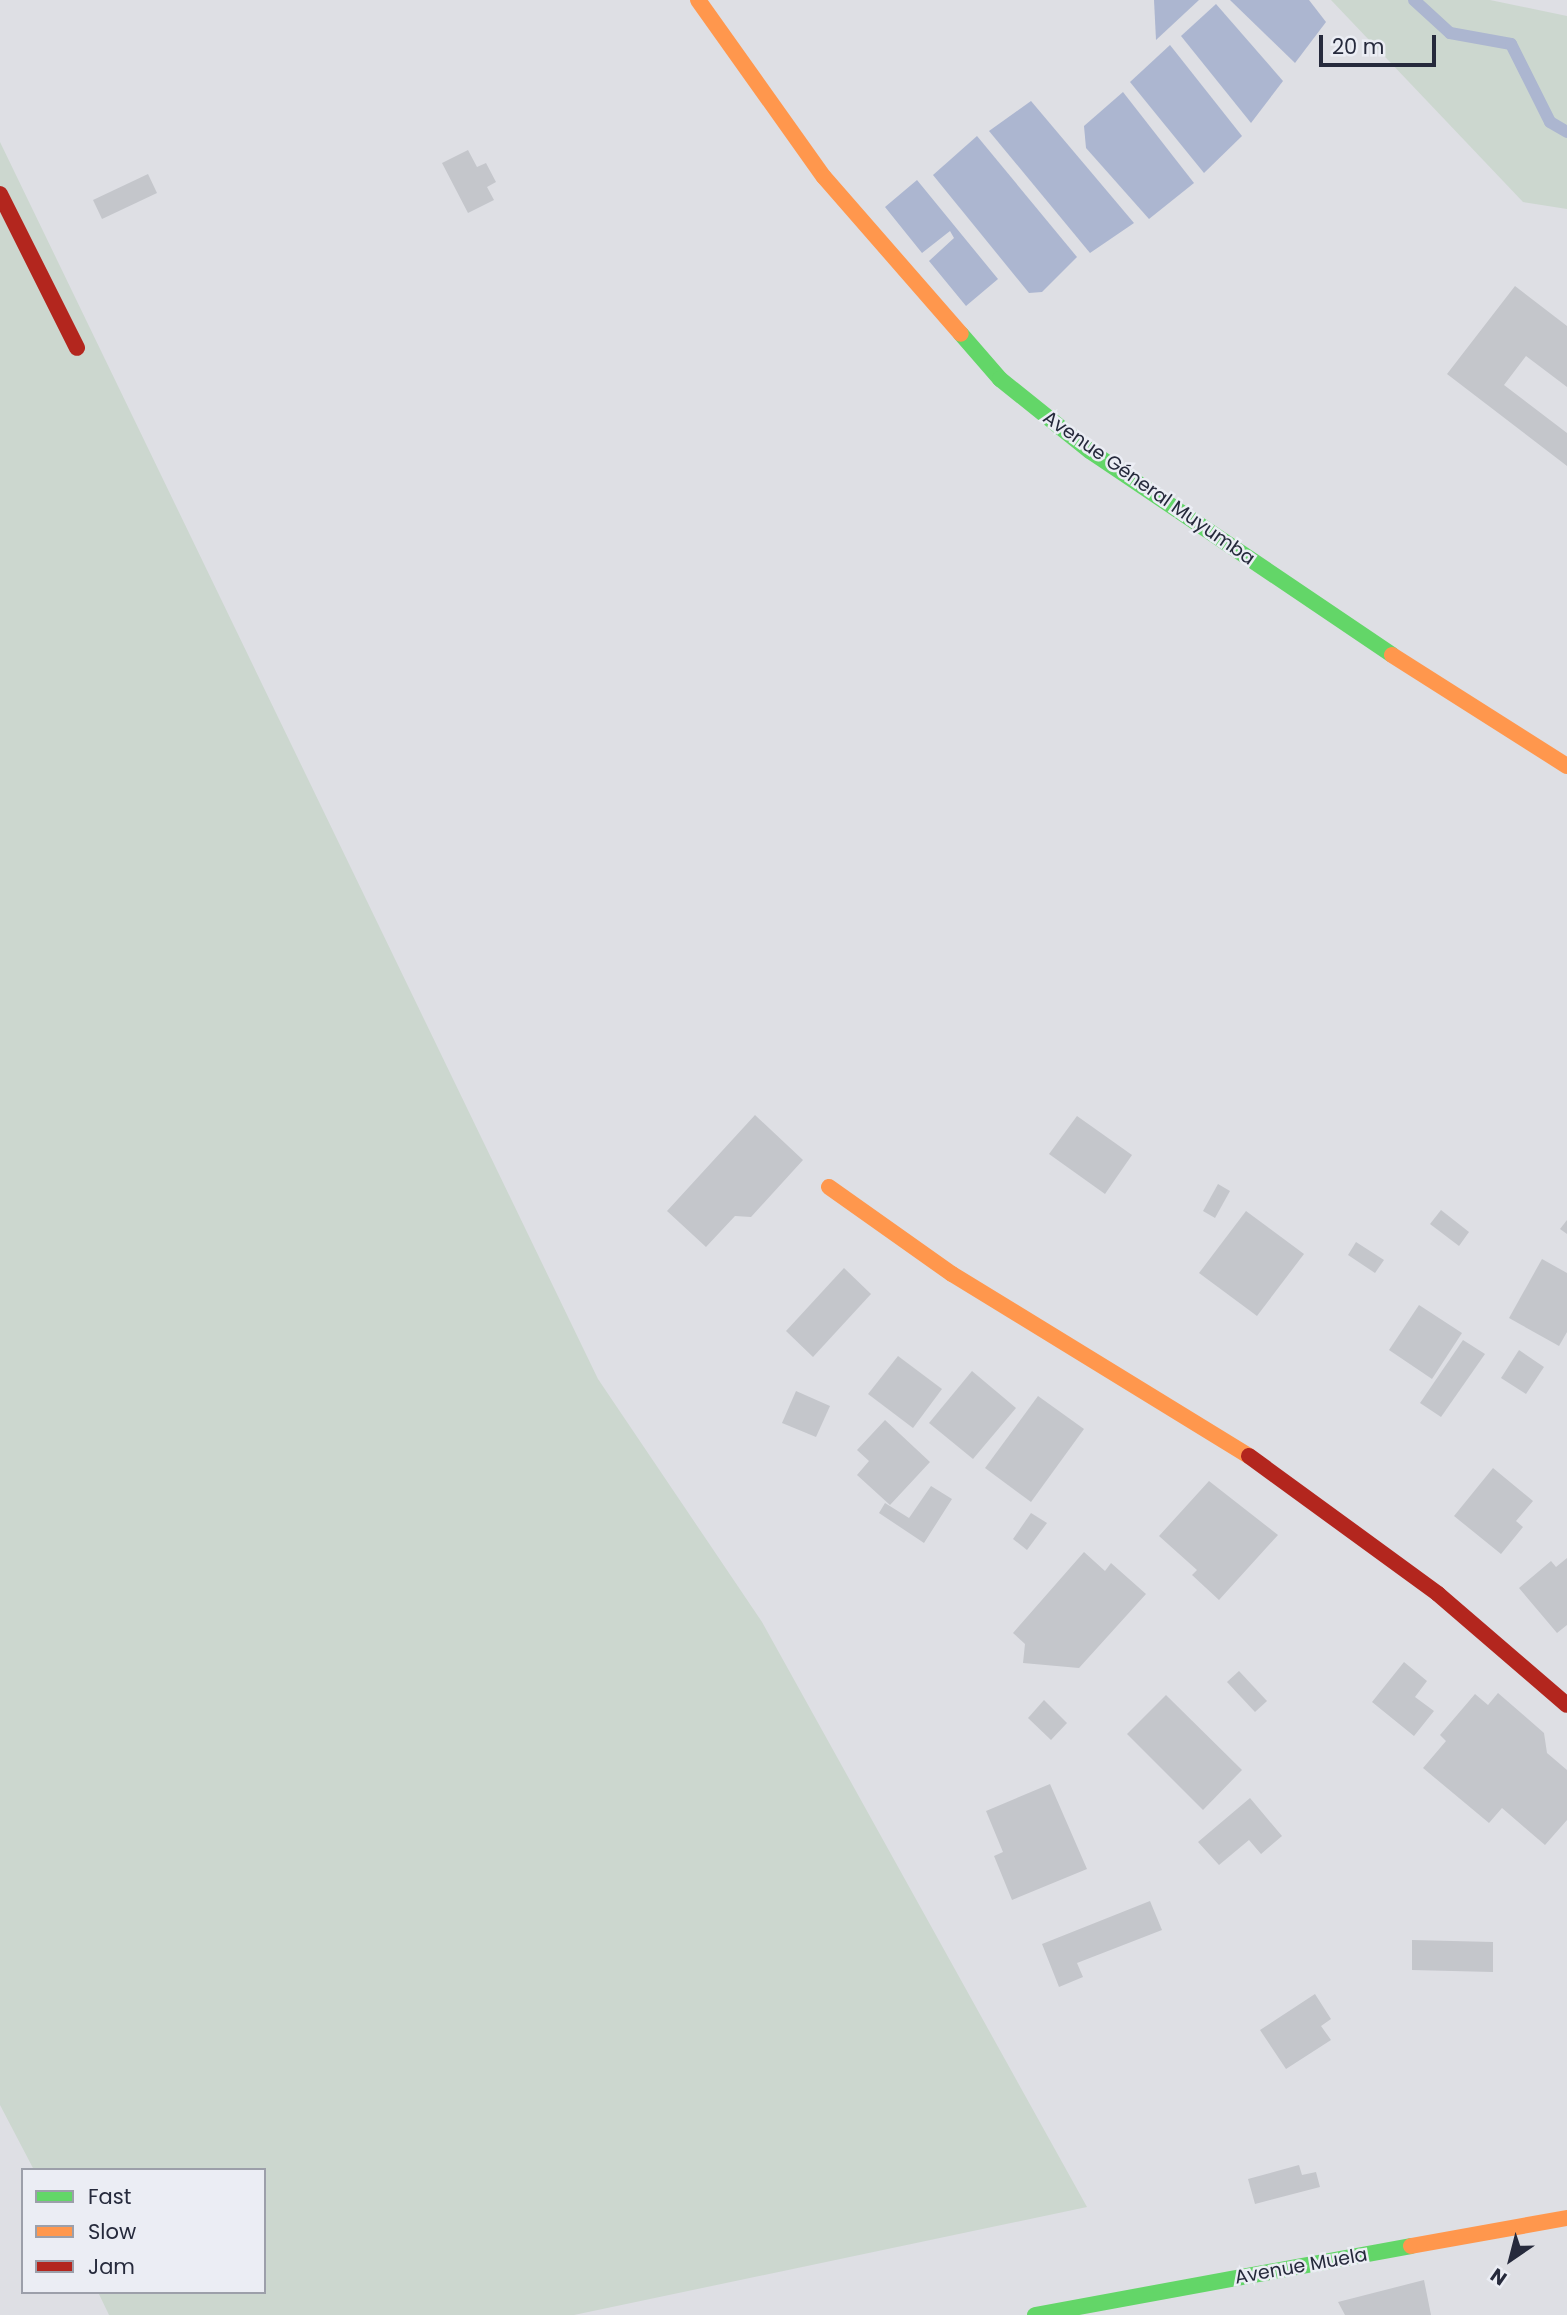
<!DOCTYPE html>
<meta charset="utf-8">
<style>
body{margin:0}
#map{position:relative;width:1567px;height:2315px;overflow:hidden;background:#dedfe4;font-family:Poppins,sans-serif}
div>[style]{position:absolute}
.green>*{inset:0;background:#ccd7cf}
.water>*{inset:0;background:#acb6d0}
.stream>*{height:12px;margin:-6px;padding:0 6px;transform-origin:6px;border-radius:6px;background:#acb6d0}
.building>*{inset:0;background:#c4c6cb}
.fast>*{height:16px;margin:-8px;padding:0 8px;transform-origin:8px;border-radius:8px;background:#63d668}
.slow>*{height:16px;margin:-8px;padding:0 8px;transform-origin:8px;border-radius:8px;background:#ff974d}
.jam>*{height:16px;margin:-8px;padding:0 8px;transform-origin:8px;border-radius:8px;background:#b3261e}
span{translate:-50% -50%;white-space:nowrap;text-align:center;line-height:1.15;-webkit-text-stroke:5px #ebedf4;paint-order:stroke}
.street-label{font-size:19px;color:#262a3c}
.legend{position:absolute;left:21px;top:2168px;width:245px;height:126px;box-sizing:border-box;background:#ebedf4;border:2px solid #9c9faa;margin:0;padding:9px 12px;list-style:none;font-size:21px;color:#262a3c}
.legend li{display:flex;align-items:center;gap:14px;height:35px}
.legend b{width:35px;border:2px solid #9c9faa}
.north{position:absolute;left:1476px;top:2224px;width:70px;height:70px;-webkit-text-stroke:5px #ebedf4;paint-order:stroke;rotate:215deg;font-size:19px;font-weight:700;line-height:28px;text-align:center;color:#262a3c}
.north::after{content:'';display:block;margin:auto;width:24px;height:32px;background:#262a3c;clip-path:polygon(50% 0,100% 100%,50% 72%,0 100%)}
.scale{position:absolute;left:1319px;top:35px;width:117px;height:32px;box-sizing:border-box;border:4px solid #262a3c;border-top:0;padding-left:9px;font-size:21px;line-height:24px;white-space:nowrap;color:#262a3c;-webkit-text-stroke:5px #ebedf4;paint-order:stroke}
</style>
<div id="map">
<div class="green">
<i style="clip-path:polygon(1331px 0,1490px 0,1567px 16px,1567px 209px,1523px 202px)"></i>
<i style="clip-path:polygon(0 142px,598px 1379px,762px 1622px,1087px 2207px,574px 2315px,109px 2315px,98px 2292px,264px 2292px,264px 2170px,34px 2170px,0 2105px)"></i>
</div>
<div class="water">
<i style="clip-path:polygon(1154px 0,1199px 0,1156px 40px)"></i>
<i style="clip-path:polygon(1230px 0,1309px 0,1326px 22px,1295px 63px)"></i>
<i style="clip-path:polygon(1216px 4px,1283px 81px,1251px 123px,1181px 36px)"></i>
<i style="clip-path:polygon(1170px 45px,1242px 136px,1204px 173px,1130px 82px)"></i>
<i style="clip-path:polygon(1123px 92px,1194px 183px,1149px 219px,1086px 148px,1084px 126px)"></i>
<i style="clip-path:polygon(1031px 101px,1134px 223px,1090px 253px,989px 131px)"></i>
<i style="clip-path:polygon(977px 136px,1077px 257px,1042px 292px,1029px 293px,933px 175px)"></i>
<i style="clip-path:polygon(917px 180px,998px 279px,966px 306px,929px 261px,954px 238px,950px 231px,922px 253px,885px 207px)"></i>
</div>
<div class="stream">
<i style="left:1414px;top:0;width:49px;rotate:42.5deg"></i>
<i style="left:1450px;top:33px;width:62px;rotate:10.2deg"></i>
<i style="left:1511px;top:44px;width:87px;rotate:63.4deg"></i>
<i style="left:1550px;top:122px;width:20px;rotate:30deg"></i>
</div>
<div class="building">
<i style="clip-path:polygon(468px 150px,477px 167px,486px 163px,496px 182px,487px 187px,494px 200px,468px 213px,442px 163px)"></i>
<i style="clip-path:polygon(148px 174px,157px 193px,102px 219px,93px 200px)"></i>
<i style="clip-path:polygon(1515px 286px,1567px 326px,1567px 387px,1526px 356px,1504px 385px,1567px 433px,1567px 466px,1447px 374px)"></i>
<i style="clip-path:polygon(755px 1115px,803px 1160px,751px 1217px,735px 1216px,706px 1247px,667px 1211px)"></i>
<i style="clip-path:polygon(1077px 1116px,1132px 1155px,1105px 1194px,1049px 1154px)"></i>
<i style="clip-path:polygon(1218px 1184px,1230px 1191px,1215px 1218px,1203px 1211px)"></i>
<i style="clip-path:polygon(1441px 1210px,1469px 1232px,1459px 1246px,1430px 1224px)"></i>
<i style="clip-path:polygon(1246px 1211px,1304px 1254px,1257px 1316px,1199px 1273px)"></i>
<i style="clip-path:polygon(1567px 1220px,1567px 1234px,1560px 1229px)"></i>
<i style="clip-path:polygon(1356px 1242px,1384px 1260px,1375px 1273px,1348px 1255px)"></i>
<i style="clip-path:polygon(1542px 1259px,1567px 1273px,1567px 1332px,1559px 1346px,1509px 1318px)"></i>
<i style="clip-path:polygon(844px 1268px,871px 1294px,813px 1357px,786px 1331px)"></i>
<i style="clip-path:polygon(1419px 1305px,1462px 1333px,1432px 1379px,1389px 1350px)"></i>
<i style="clip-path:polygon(1463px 1340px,1485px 1354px,1441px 1417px,1420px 1403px)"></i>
<i style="clip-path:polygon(1519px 1350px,1544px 1367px,1526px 1394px,1501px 1378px)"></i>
<i style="clip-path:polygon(898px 1356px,942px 1389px,913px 1428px,868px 1394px)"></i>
<i style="clip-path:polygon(972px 1371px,1016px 1408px,973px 1459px,929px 1423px)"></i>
<i style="clip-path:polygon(796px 1391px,830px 1406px,816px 1437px,782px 1423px)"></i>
<i style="clip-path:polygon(1038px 1396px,1084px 1429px,1031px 1502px,985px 1468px)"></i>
<i style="clip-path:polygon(885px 1420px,930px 1462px,890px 1505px,857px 1475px,869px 1461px,857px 1450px)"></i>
<i style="clip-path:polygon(1493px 1468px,1533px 1501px,1516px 1521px,1523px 1527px,1501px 1554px,1454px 1516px)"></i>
<i style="clip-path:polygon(1209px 1481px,1278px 1535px,1219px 1600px,1192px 1575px,1197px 1570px,1159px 1536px)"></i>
<i style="clip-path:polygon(931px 1486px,952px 1499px,924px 1543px,879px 1513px,885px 1503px,909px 1518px)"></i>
<i style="clip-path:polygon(1031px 1513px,1047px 1523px,1027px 1550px,1013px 1539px)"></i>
<i style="clip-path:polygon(1084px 1552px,1105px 1571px,1111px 1563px,1146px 1594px,1079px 1668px,1023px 1663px,1025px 1644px,1013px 1633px)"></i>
<i style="clip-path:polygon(1567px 1558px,1567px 1625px,1557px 1633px,1519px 1588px,1551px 1561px,1556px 1567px)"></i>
<i style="clip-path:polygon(1404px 1662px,1427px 1681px,1415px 1697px,1434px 1711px,1414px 1736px,1372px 1702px)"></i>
<i style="clip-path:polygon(1239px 1671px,1267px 1701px,1255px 1712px,1227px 1682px)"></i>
<i style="clip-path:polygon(1498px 1693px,1544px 1733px,1547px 1753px,1567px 1770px,1567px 1820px,1545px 1845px,1502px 1808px,1489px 1823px,1423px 1768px,1446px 1741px,1440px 1735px,1475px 1694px,1488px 1705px)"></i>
<i style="clip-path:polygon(1166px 1695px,1242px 1770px,1203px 1810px,1127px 1734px)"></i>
<i style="clip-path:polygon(1044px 1700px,1067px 1723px,1051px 1740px,1028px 1718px)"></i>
<i style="clip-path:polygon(1050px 1784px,1087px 1869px,1012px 1900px,994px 1856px,1003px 1852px,986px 1811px)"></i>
<i style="clip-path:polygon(1250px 1798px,1282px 1836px,1261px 1854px,1249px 1840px,1219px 1865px,1198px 1842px)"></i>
<i style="clip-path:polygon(1150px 1901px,1162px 1930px,1077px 1963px,1083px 1977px,1059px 1987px,1042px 1944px)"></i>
<i style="clip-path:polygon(1412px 1940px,1493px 1942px,1493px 1972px,1412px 1970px)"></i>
<i style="clip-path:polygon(1315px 1994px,1331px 2019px,1321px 2026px,1331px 2040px,1286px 2069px,1260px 2030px)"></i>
<i style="clip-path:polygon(1299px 2165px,1302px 2175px,1316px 2172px,1320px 2187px,1255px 2204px,1248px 2179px)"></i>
<i style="clip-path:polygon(1424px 2280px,1431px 2315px,1345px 2315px,1338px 2302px)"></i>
</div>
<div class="fast">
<i style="left:961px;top:334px;width:60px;rotate:49.1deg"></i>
<i style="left:1000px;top:379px;width:115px;rotate:38.7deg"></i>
<i style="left:1090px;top:451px;width:364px;rotate:34deg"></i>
<i style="left:1035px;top:2315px;width:382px;rotate:-10.4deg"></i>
</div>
<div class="slow">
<i style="left:698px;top:0;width:217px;rotate:54.6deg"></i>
<i style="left:824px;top:177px;width:208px;rotate:48.9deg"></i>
<i style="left:1392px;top:655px;width:207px;rotate:32.4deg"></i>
<i style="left:829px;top:1187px;width:151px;rotate:35.3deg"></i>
<i style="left:952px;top:1274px;width:348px;rotate:31.5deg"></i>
<i style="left:1411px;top:2246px;width:158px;rotate:-10.2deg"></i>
</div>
<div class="jam">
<i style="left:0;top:194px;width:172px;rotate:63.4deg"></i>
<i style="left:1249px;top:1456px;width:234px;rotate:36.1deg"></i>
<i style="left:1438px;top:1594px;width:170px;rotate:40.7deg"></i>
</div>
<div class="street-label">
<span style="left:1149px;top:488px;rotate:35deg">Avenue Géneral Muyumba</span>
<span style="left:1301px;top:2266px;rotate:-10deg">Avenue Muela</span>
</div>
<ul class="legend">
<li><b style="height:9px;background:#63d668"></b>Fast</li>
<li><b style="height:9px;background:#ff974d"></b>Slow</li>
<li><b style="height:9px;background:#b3261e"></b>Jam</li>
</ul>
<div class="north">N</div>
<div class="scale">20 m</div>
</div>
